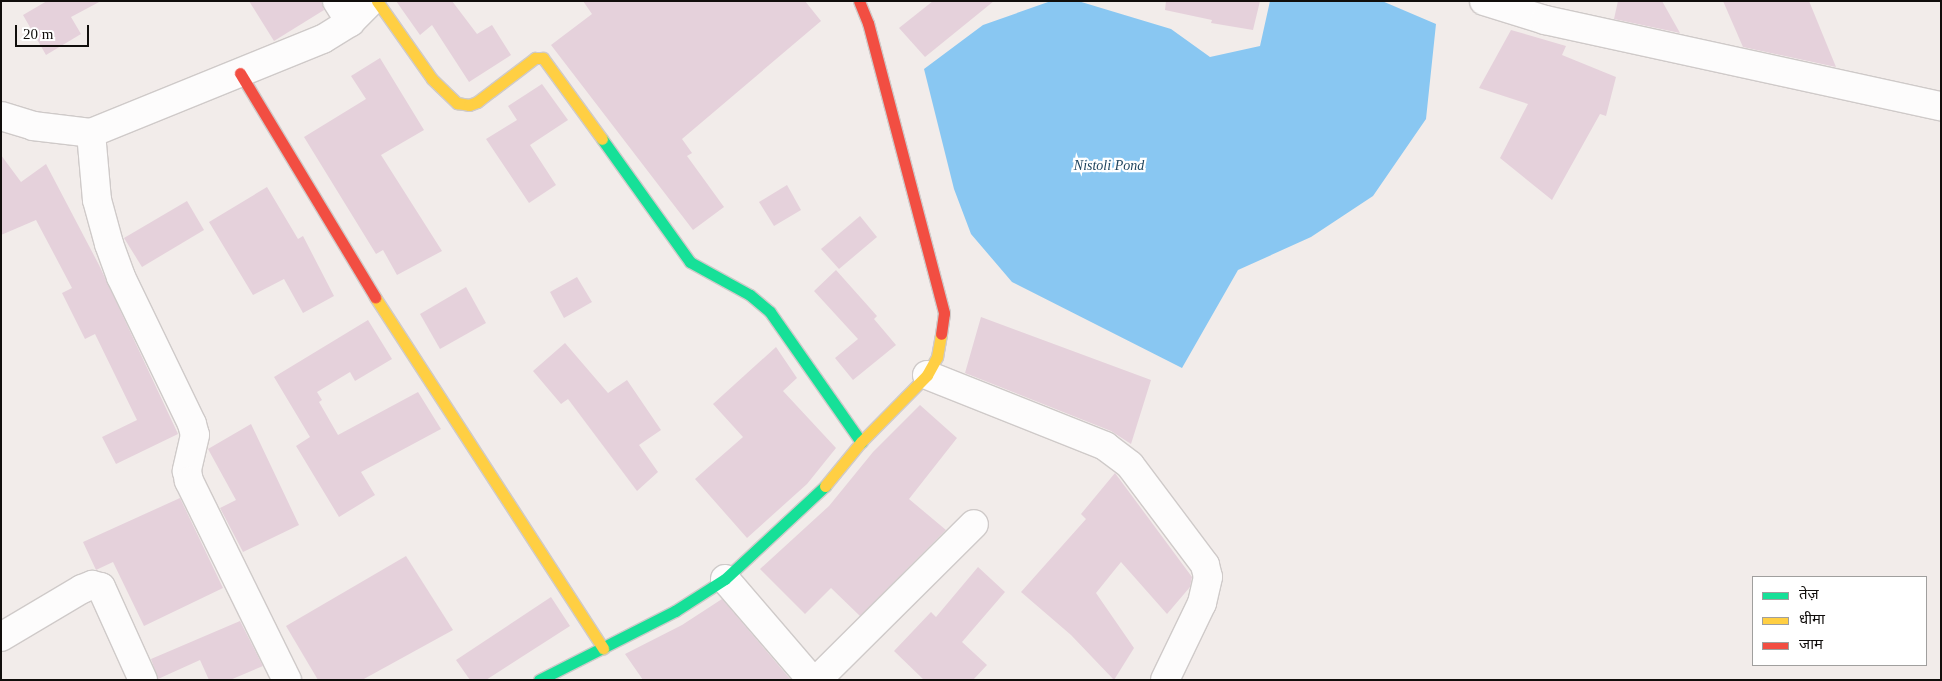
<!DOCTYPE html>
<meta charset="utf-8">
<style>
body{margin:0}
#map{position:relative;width:1942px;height:681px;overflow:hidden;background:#f2ecea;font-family:"Times New Roman","Noto Sans Devanagari",serif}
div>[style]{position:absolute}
.water>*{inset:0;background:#89c7f2}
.building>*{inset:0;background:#e5d1db}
.roads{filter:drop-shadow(1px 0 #cfcac9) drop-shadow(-1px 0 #cfcac9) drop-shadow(0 1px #cfcac9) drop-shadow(0 -1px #cfcac9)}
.street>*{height:28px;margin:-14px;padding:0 14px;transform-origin:14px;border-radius:14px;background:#fdfcfc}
.fast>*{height:11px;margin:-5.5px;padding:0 5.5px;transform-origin:5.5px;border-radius:5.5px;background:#16e098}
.slow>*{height:11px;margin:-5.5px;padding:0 5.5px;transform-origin:5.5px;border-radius:5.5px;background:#ffcf43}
.jam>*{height:11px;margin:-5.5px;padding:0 5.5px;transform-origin:5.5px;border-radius:5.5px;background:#f24e42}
span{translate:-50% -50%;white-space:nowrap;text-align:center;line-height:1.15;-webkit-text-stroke:4.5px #fff;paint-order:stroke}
.water-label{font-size:14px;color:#1f455f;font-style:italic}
.frame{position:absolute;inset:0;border:2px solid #110e0c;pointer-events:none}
.legend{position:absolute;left:1752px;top:576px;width:175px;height:90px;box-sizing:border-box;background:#fff;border:1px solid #a09f9e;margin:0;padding:6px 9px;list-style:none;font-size:15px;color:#110e0c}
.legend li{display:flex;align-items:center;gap:10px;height:25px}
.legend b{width:25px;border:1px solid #a09f9e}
.scale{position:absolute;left:15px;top:25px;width:74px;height:22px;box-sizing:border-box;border:2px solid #110e0c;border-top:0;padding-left:6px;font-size:15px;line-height:18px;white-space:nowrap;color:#110e0c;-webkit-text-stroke:4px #fff;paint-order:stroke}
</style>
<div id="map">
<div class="water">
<i style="clip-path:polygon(1051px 1px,1078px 1px,1171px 29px,1210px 57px,1260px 46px,1270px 1px,1382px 1px,1436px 24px,1426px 119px,1373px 196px,1311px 237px,1238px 270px,1182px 368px,1012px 282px,971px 234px,954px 189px,924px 69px,983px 25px)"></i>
</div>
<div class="building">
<i style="clip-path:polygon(47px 1px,101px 1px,71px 17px,81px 34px,46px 55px,23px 15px)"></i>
<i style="clip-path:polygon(249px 1px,321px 1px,324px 10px,274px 41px)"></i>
<i style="clip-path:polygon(396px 1px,452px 1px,477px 34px,492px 25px,511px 55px,469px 82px,432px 25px,420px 35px)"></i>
<i style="clip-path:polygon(583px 1px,805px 1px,821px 21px,682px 139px,692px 153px,687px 156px,724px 207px,693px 230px,551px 45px,592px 14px)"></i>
<i style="clip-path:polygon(933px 1px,994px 1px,925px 57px,899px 28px)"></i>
<i style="clip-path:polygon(1166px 1px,1260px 1px,1253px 30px,1211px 23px,1212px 20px,1165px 10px)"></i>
<i style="clip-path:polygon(1618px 1px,1662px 1px,1680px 33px,1614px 19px)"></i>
<i style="clip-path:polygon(1723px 1px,1809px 1px,1836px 67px,1743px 47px)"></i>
<i style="clip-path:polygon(1511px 30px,1566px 46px,1562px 55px,1616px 77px,1606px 116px,1600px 114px,1552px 200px,1500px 158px,1528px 104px,1479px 88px)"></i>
<i style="clip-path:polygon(380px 58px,424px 130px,381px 155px,442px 251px,397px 275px,383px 250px,376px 254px,304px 137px,366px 99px,351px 76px)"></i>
<i style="clip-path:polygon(542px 84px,568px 120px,530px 145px,556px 185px,529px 203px,486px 139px,517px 120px,508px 106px)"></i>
<i style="clip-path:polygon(1px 155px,21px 182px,46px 164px,99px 265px,178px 434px,116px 464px,102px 437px,137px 420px,95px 334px,85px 339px,62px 293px,72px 288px,36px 220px,1px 235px)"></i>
<i style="clip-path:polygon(787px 185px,801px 210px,774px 226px,759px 202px)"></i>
<i style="clip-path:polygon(267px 187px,298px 239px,303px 236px,334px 296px,303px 313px,284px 279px,253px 295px,209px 222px)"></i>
<i style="clip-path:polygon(187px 201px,204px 230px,142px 267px,124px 238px)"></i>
<i style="clip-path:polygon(860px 216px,877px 237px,839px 269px,821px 249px)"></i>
<i style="clip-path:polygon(836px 270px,877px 316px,874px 319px,896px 345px,853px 380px,835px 358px,858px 339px,814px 291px)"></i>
<i style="clip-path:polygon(577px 277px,592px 302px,564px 318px,550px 292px)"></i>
<i style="clip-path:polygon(466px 287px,486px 323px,440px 349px,420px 314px)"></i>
<i style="clip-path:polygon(981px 317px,1151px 380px,1131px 444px,1111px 431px,965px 373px)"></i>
<i style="clip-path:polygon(368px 320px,392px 359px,355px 381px,350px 372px,317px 392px,322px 400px,319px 402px,338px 435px,418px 392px,441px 429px,361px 472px,375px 495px,339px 517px,296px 446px,310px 437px,274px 377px)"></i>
<i style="clip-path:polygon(565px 343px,608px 393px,627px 380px,661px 430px,639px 445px,658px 472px,637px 491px,568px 399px,561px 404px,533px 371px)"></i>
<i style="clip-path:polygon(776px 347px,797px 378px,783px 391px,836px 448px,807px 484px,747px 538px,695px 479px,743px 437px,713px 404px)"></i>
<i style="clip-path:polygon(920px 405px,957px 438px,909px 499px,946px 530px,860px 616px,831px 588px,805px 614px,760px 569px,829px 506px,873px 452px)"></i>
<i style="clip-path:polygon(251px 424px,299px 525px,243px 552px,220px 508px,236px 500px,208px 449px)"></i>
<i style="clip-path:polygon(1115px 473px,1192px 577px,1190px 587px,1167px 614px,1121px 562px,1096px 593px,1134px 648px,1114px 680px,1071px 635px,1021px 592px,1086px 519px,1081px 514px)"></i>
<i style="clip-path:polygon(180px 498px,223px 588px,144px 626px,113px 562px,96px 570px,83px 542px)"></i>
<i style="clip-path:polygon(406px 556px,453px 630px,362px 680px,318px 680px,286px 626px)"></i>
<i style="clip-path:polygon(978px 567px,1005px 592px,962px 642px,987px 665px,973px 680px,924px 680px,894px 651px,931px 612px,936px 617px)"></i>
<i style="clip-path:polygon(551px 597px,570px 626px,486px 680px,470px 680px,456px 660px)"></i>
<i style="clip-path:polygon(722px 599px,791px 680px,643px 680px,625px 654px,682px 625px)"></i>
<i style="clip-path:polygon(240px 621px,263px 666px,230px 680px,209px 680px,200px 660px,158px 679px,151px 659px)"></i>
</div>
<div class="roads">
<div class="street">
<i style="left:337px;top:1px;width:25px;rotate:58deg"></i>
<i style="left:1484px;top:1px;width:64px;rotate:17.3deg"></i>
<i style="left:1545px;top:20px;width:405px;rotate:12.3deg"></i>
<i style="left:1px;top:116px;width:34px;rotate:17deg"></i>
<i style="left:33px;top:126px;width:58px;rotate:6.9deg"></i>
<i style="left:91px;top:133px;width:250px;rotate:-22.1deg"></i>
<i style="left:323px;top:39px;width:32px;rotate:-32deg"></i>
<i style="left:350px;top:22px;width:30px;rotate:-45deg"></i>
<i style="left:91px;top:133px;width:67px;rotate:84.9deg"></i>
<i style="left:97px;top:200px;width:46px;rotate:74.7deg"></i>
<i style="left:109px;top:244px;width:35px;rotate:70deg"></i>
<i style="left:121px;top:277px;width:163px;rotate:64.2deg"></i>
<i style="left:192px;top:424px;width:11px;rotate:75deg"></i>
<i style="left:195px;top:435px;width:37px;rotate:103deg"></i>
<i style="left:187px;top:471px;width:10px;rotate:79deg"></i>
<i style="left:189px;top:481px;width:222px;rotate:63.8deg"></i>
<i style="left:927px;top:375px;width:192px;rotate:21.7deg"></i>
<i style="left:1105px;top:446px;width:31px;rotate:37deg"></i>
<i style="left:1130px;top:465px;width:125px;rotate:53.1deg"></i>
<i style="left:1205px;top:565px;width:12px;rotate:76deg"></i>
<i style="left:1208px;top:577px;width:27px;rotate:103deg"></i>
<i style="left:1202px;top:603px;width:85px;rotate:115.7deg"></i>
<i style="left:725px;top:579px;width:133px;rotate:49.3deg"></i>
<i style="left:1px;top:637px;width:94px;rotate:-30.7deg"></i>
<i style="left:82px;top:589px;width:11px;rotate:-22deg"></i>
<i style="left:92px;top:585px;width:9px;rotate:13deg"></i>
<i style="left:101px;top:587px;width:102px;rotate:65.7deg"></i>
<i style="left:817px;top:680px;width:221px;rotate:-44.8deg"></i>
</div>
<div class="fast">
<i style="left:602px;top:139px;width:151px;rotate:54.4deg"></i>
<i style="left:690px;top:262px;width:68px;rotate:28.8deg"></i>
<i style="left:750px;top:295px;width:26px;rotate:40deg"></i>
<i style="left:770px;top:312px;width:159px;rotate:55deg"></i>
<i style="left:539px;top:680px;width:153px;rotate:-26.9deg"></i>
<i style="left:675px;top:611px;width:59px;rotate:-32.6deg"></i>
<i style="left:725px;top:579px;width:137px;rotate:-42.9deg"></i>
</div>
<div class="slow">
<i style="left:377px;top:1px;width:95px;rotate:54.8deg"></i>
<i style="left:432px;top:79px;width:35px;rotate:44deg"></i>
<i style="left:457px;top:103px;width:12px;rotate:9deg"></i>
<i style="left:469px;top:105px;width:9px;rotate:-21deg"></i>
<i style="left:477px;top:102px;width:73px;rotate:-37.2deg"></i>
<i style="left:535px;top:58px;width:8px"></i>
<i style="left:543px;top:58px;width:100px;rotate:53.9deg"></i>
<i style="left:375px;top:297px;width:419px;rotate:57deg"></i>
<i style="left:825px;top:486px;width:57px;rotate:-50.7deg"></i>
<i style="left:861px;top:442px;width:94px;rotate:-45.4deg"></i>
<i style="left:927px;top:375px;width:21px;rotate:-61deg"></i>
<i style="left:937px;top:357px;width:23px;rotate:-80deg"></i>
</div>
<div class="jam">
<i style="left:859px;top:1px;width:24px;rotate:68deg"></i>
<i style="left:868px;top:23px;width:300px;rotate:75.3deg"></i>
<i style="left:944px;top:313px;width:21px;rotate:98deg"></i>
<i style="left:240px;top:73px;width:262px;rotate:58.9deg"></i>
</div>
</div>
<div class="water-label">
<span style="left:1109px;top:166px">Nistoli Pond</span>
</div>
<div class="frame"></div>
<ul class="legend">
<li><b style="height:6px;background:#16e098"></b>तेज़</li>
<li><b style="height:6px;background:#ffcf43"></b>धीमा</li>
<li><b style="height:6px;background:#f24e42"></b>जाम</li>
</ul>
<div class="scale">20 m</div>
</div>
